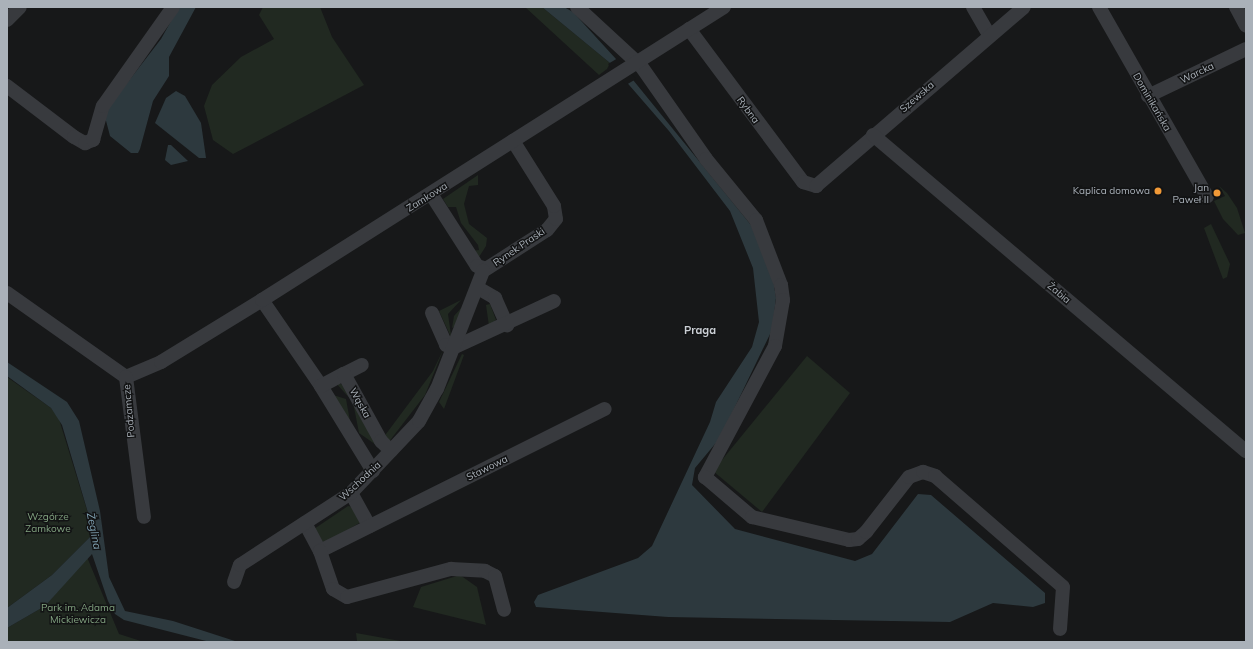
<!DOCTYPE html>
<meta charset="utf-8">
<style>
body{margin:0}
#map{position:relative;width:1253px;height:649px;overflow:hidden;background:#171819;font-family:Mulish,sans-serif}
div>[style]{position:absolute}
.green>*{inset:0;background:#212921}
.water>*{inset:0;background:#2d393e}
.pier>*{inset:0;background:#171819}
.minor>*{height:14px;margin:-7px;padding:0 7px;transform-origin:7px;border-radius:7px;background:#383a3e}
.dots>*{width:11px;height:11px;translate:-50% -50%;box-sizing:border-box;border:2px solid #121314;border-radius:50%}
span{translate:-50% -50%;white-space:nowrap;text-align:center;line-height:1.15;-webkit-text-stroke:3px #121314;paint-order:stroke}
.street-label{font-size:10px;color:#aab1b9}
.poi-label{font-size:10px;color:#aab1b9}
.right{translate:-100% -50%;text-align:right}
.park-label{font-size:10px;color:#83a481}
.neighbourhood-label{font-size:11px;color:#cbcfd5;font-weight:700}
.water-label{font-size:11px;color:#81a3b4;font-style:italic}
.frame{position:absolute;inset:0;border:8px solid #aab1b9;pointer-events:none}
</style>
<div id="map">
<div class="green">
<i style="clip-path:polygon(263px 7px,320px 7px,332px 37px,364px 85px,233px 154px,213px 140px,204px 106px,212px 85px,241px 57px,274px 39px,259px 15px)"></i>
<i style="clip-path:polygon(525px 7px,542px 7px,610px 63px,607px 69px,599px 75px)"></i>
<i style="clip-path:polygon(478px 175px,478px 185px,469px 186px,464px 204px,469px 224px,487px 238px,486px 246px,479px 257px,471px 251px,479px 250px,478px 245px,461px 223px,456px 207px,448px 207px,443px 199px)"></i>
<i style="clip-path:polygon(1219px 186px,1227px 193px,1237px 208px,1245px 233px,1238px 235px,1223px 219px,1214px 201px,1225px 196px)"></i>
<i style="clip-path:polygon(1211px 224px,1230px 264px,1227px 277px,1223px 279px,1204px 228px)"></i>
<i style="clip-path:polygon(461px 300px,448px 314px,451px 335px,448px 341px,450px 335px,439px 311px)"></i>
<i style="clip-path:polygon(490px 304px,496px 320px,489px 326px,486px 305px)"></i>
<i style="clip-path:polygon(462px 307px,455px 326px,452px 328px,454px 316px)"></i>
<i style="clip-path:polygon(444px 348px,425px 395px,388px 443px,383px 438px,433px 371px)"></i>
<i style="clip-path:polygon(462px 354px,464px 355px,444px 409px,439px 402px)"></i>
<i style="clip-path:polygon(807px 356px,850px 393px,762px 512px,713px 471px)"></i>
<i style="clip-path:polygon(7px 377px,51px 408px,59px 419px,94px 533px,52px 575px,7px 608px)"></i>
<i style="clip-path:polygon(335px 382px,346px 386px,379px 447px,359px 433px,353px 402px)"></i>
<i style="clip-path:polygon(330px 394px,346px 399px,350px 421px)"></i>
<i style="clip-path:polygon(348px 506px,353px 507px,361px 522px,324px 544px,314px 529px)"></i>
<i style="clip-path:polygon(87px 557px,119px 634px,144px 642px,7px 642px,7px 628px,45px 606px)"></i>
<i style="clip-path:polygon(460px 575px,477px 587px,486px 625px,413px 607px,421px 587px)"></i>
<i style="clip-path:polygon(356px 633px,406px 642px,360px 642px,357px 641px)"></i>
</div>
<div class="water">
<i style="clip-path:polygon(179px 7px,196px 7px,169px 57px,169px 76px,153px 101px,140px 149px,138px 153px,131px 153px,110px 136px,104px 113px,161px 39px)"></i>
<i style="clip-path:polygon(542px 7px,564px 7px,573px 12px,616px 59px,751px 225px,772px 273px,776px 298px,772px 330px,720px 438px,695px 468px,692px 485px,735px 529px,855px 561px,872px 554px,918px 494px,931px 495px,1045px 593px,1045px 603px,1033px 607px,993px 603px,950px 622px,668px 617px,536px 607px,534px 602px,538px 595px,638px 558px,652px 546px,710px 422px,716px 402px,752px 347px,759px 322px,753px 268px,730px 211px,669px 131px,610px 63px)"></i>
<i style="clip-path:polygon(176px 91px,185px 96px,201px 123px,206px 158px,199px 158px,155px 123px,166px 98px)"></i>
<i style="clip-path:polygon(168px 145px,171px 145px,188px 161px,171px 165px,165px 160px)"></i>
<i style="clip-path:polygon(7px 362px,67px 402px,79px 421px,100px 511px,109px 577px,125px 611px,173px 621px,238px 642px,210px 642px,124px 620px,115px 614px,108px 601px,92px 554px,45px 606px,7px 628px,7px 608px,52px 575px,94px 533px,62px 425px,51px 408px,7px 376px)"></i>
</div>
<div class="pier">
<i style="clip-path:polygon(618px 58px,636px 79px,626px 85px,608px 64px)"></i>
</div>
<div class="minor">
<i style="left:577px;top:7px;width:87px;rotate:42.7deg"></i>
<i style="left:641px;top:66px;width:113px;rotate:55deg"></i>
<i style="left:706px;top:159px;width:79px;rotate:50.7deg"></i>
<i style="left:756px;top:220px;width:70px;rotate:69deg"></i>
<i style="left:781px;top:285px;width:15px;rotate:82deg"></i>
<i style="left:783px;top:300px;width:47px;rotate:99.9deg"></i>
<i style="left:775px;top:346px;width:149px;rotate:118.1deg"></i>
<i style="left:705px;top:477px;width:62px;rotate:40.4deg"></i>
<i style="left:752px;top:517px;width:100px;rotate:13.3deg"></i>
<i style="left:849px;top:540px;width:9px;rotate:-6deg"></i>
<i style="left:858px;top:539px;width:11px;rotate:-41deg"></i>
<i style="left:866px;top:532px;width:70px;rotate:-52deg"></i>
<i style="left:909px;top:477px;width:15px;rotate:-20deg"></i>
<i style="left:923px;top:472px;width:13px;rotate:18deg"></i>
<i style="left:935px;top:476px;width:169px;rotate:40.9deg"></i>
<i style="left:1063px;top:587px;width:42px;rotate:94.1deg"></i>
<i style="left:973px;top:7px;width:32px;rotate:60deg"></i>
<i style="left:1099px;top:7px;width:218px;rotate:60.3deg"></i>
<i style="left:1236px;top:7px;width:21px;rotate:62deg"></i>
<i style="left:7px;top:20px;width:18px;rotate:-45deg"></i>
<i style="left:689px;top:29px;width:191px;rotate:53.3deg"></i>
<i style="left:803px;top:182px;width:14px;rotate:17deg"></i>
<i style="left:816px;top:186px;width:274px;rotate:-40.7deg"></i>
<i style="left:7px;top:86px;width:84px;rotate:37.3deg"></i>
<i style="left:74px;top:137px;width:13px;rotate:29deg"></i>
<i style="left:85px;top:143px;width:9px;rotate:-21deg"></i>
<i style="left:93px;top:140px;width:35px;rotate:-74deg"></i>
<i style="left:103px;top:106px;width:121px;rotate:-54.7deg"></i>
<i style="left:1148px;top:96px;width:109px;rotate:-25.6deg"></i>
<i style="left:873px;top:135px;width:489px;rotate:40.3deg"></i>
<i style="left:431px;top:194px;width:85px;rotate:57.4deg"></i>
<i style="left:477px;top:266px;width:9px;rotate:18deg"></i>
<i style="left:486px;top:269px;width:72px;rotate:-32.6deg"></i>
<i style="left:547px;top:230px;width:14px;rotate:-51deg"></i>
<i style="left:556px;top:219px;width:13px;rotate:-99deg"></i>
<i style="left:554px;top:206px;width:77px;rotate:-122.2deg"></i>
<i style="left:478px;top:288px;width:20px;rotate:30deg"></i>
<i style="left:495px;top:298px;width:30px;rotate:66deg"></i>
<i style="left:7px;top:293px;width:146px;rotate:35.2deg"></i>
<i style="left:262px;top:300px;width:104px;rotate:55.5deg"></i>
<i style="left:432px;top:313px;width:35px;rotate:66deg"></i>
<i style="left:446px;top:345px;width:9px;rotate:13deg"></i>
<i style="left:455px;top:347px;width:109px;rotate:-24.9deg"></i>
<i style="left:344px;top:374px;width:20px;rotate:-27deg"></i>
<i style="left:126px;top:377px;width:38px;rotate:-23deg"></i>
<i style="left:161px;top:362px;width:119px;rotate:-31.5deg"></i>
<i style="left:262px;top:300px;width:547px;rotate:-32.38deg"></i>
<i style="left:126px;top:377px;width:141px;rotate:82.7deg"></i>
<i style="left:373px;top:471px;width:100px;rotate:-121.5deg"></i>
<i style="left:321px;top:386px;width:26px;rotate:-28deg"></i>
<i style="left:344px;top:374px;width:77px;rotate:61.1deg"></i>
<i style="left:381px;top:441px;width:14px;rotate:45deg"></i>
<i style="left:351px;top:493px;width:38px;rotate:61deg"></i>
<i style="left:305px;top:523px;width:32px;rotate:62deg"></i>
<i style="left:320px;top:551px;width:318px;rotate:-26.5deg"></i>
<i style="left:320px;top:551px;width:40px;rotate:71.1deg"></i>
<i style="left:333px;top:589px;width:16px;rotate:30deg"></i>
<i style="left:347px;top:597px;width:108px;rotate:-15.1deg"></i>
<i style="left:451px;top:569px;width:34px;rotate:3deg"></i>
<i style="left:485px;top:571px;width:11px;rotate:27deg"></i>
<i style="left:495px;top:576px;width:35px;rotate:75deg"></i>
<i style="left:234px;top:582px;width:18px;rotate:-71deg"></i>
<i style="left:240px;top:565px;width:132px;rotate:-33deg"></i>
<i style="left:351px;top:493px;width:99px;rotate:-46.6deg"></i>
<i style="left:419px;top:421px;width:37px;rotate:-61deg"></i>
<i style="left:437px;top:389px;width:127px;rotate:-68.7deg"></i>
</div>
<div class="dots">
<i style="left:1158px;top:191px;background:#f19937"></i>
<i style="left:1217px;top:193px;background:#f19937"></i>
</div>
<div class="street-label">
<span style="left:1197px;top:73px;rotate:-26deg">Warcka</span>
<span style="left:917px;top:97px;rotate:-41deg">Szewska</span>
<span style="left:1152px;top:102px;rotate:60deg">Dominikańska</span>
<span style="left:748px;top:110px;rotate:54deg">Rybna</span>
<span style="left:427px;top:197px;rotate:-32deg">Zamkowa</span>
<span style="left:519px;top:247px;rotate:-34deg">Rynek Praski</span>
<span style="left:1059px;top:293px;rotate:40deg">Żabia</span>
<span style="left:360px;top:403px;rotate:61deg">Wąska</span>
<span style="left:129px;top:411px;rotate:-95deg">Podzamcze</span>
<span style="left:487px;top:468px;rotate:-26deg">Stawowa</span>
<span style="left:360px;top:481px;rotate:-43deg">Wschodnia</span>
</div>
<div class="poi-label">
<span class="right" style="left:1209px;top:193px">Jan<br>Paweł II</span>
<span class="right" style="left:1150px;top:191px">Kaplica domowa</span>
</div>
<div class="park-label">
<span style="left:48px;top:522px">Wzgórze<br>Zamkowe</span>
<span style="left:78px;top:613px">Park im. Adama<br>Mickiewicza</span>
</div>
<div class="neighbourhood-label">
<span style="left:700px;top:330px">Praga</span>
</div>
<div class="water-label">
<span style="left:94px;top:531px;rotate:79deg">Żeglina</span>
</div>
<div class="frame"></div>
</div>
